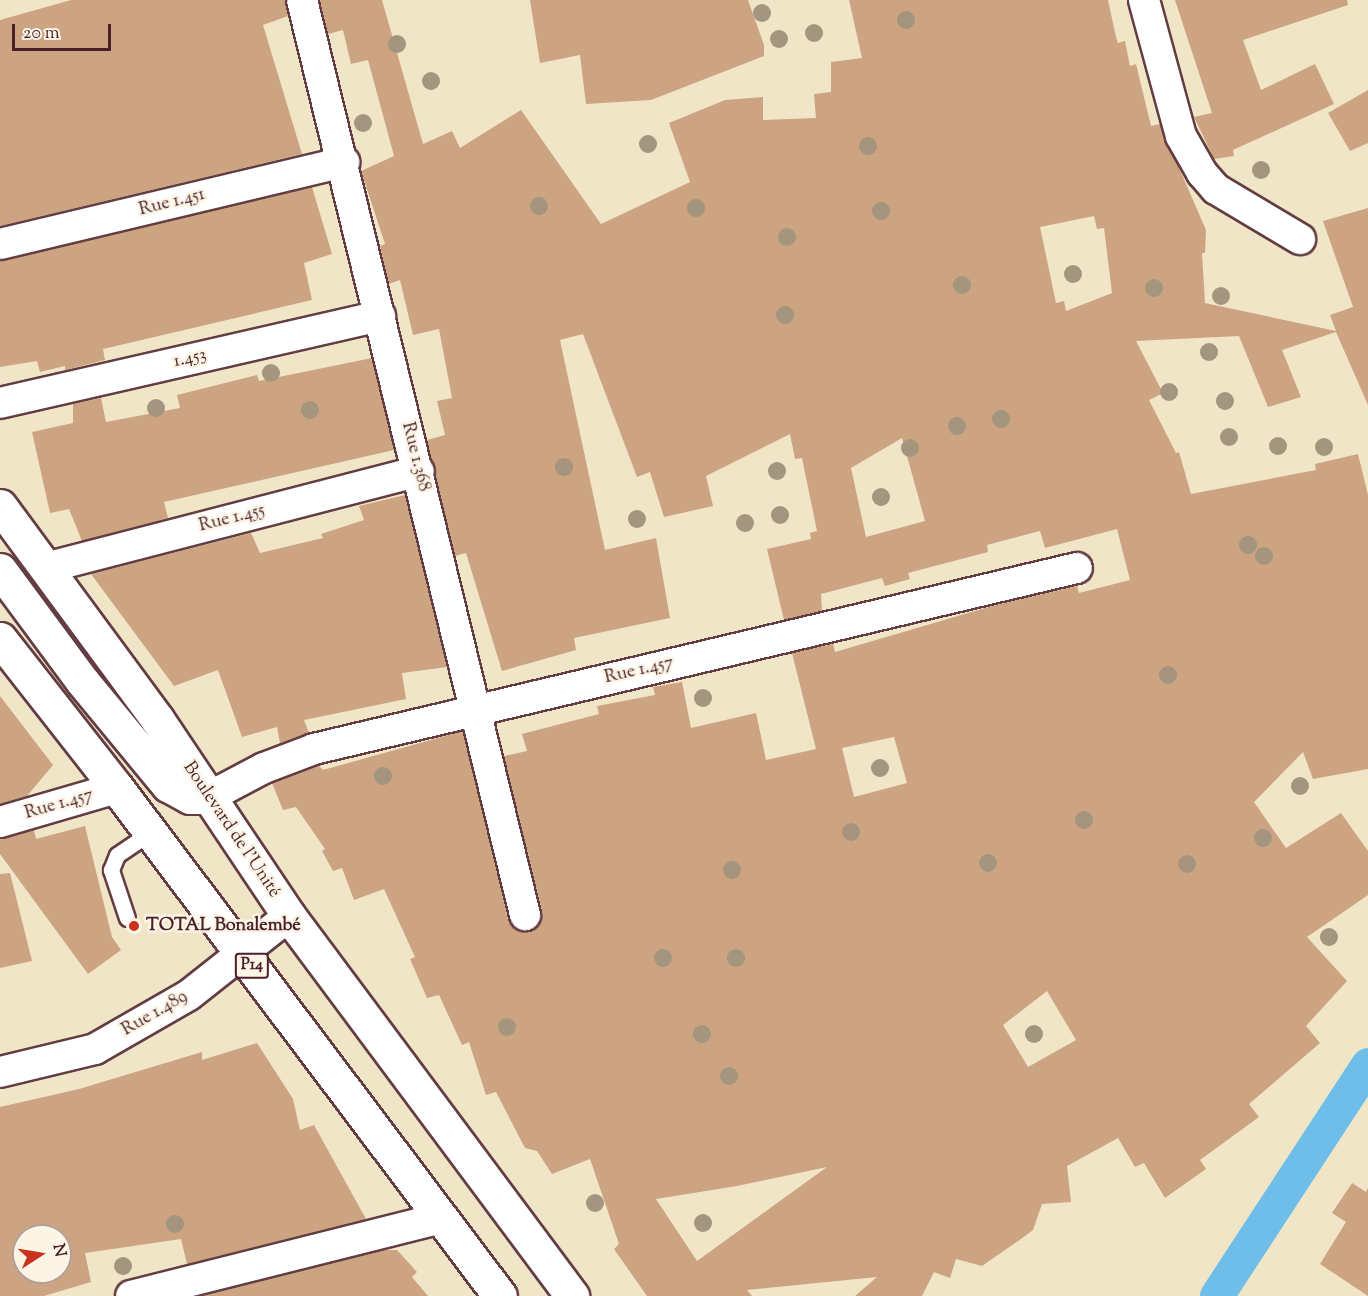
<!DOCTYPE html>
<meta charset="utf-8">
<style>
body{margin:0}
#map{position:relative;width:1368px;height:1296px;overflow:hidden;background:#f1e5c7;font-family:"Sorts Mill Goudy",serif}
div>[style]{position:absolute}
.canal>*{height:34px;margin:-17px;padding:0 17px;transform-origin:17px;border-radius:17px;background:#6fbee9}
.building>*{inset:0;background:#cca481}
.roads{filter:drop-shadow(2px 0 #633d42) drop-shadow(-2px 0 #633d42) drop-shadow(0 2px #633d42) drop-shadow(0 -2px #633d42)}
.lane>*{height:15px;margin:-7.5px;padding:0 7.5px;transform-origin:7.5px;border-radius:7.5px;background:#fff}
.street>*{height:30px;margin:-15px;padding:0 15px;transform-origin:15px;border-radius:15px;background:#fff}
.primary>*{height:33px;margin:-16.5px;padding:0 16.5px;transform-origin:16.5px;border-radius:16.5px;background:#fff}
.trees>*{width:18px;height:18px;margin:-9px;border-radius:50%;background:#a3957e}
.dots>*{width:16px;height:16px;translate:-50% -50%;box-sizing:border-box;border:3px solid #fcf5e5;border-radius:50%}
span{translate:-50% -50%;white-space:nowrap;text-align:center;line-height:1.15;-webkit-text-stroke:5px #fcf5e5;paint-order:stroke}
.shield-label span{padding:2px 4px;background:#fcf5e5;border:2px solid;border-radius:4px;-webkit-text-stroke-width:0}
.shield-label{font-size:16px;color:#4a1f2b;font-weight:700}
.street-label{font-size:18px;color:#4a1f2b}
.poi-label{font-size:18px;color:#4a1f2b;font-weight:700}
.left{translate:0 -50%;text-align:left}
.north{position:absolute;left:12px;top:1224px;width:60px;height:60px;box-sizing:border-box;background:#fcf5e5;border:2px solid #b59f9b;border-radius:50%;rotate:78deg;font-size:16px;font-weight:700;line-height:24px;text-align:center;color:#4a1f2b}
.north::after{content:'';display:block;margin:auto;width:21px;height:27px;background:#c8321e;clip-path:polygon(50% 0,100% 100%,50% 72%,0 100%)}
.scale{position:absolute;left:12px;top:24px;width:99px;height:27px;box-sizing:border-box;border:3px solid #4a1f2b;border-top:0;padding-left:8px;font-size:18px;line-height:21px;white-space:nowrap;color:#4a1f2b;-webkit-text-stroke:4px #fcf5e5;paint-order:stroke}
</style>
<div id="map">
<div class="canal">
<i style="left:1217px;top:1296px;width:276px;rotate:-56.8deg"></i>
</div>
<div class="building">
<i style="clip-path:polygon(71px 0,285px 0,288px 16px,263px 25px,302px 154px,0 226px,0 20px)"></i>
<i style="clip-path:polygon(evenodd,320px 0,382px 0,423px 144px,452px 131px,460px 148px,521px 110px,601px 224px,690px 182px,669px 123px,725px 100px,763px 97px,763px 120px,816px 118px,814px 94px,831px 92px,831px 62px,862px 58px,849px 0,1108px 0,1116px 37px,1118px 43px,1125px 41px,1130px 66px,1136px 64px,1151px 126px,1160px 124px,1206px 230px,1205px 253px,1202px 253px,1205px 303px,1336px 331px,1330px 315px,1353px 307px,1323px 221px,1368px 208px,1368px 405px,1336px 332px,1282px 350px,1301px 397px,1268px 407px,1239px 336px,1136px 341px,1163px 393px,1149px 400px,1176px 453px,1179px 452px,1191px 494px,1316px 470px,1315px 464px,1358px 454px,1368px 495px,1368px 769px,1313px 779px,1303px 752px,1254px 802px,1286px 848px,1341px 813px,1368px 851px,1368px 895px,1307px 937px,1347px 981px,1306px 1026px,1320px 1043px,1249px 1104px,1259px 1117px,1200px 1160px,1206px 1169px,1165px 1198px,1144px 1163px,1135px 1167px,1118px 1138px,1067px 1166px,1071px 1202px,1042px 1204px,1033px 1230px,1021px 1239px,982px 1266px,956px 1259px,950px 1278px,934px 1272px,922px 1296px,855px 1296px,877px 1277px,747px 1290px,752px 1296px,647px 1296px,614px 1249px,619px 1244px,590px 1159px,552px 1174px,537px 1151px,525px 1148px,496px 1092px,486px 1095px,469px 1042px,462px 1045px,439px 995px,427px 998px,410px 959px,415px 957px,384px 889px,354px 900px,342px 868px,333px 871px,322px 851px,325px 849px,296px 807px,283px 810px,272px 783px,319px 766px,323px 770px,463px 731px,508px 919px,513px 927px,528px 932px,537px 927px,542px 911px,504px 756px,527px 751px,522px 734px,599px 714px,597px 706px,655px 695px,653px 687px,682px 682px,691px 728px,756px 713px,766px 760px,816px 749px,792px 653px,833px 644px,835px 652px,992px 606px,1077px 586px,1079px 593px,1130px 580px,1117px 529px,1045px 548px,1040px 531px,987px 545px,988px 552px,908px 573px,910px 579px,885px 586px,882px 578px,821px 594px,822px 611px,784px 620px,767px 549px,811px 539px,810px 533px,817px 531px,802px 458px,795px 459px,790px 434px,706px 476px,713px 506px,664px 517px,650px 472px,637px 477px,583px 334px,560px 340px,605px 550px,656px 538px,670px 618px,574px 638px,576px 650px,502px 671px,466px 553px,455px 556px,427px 440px,445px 435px,437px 401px,452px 398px,439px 329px,413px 335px,400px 280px,389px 284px,380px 246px,385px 244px,361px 171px,394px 156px,368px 60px,351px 64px,343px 30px,328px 34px,320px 0,1094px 216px,1097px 229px,1104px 228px,1112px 293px,1066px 311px,1064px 301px,1056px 303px,1040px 227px,1094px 216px,320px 0,902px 438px,925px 521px,866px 537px,851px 468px,902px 438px,320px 0,894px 737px,907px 783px,854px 797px,842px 748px,894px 737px,320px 0,1047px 991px,1076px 1040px,1028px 1067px,1003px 1025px,1047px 991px,320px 0,827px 1167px,697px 1261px,656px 1199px,737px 1186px,827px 1167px)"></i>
<i style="clip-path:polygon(530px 0,748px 0,764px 45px,764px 56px,651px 100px,586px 104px,580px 55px,540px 63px)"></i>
<i style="clip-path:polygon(1175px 0,1347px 0,1348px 5px,1243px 40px,1261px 90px,1315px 64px,1334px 104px,1233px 150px,1234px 156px,1214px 159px,1194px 117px,1212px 113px)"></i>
<i style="clip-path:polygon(1368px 90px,1368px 143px,1350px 151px,1328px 113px)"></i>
<i style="clip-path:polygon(312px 187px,332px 254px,304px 263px,312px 300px,103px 349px,105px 360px,65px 370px,65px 366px,40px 372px,37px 361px,0 367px,0 261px)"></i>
<i style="clip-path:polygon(372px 358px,394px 450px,164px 502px,168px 518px,82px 541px,69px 509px,50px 513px,32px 432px,73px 423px,73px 404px,101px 398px,106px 422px,180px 408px,177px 395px,257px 375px,259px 381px)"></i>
<i style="clip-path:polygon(405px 495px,447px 667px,402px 673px,406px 699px,304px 720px,309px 733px,280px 743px,277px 727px,242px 737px,218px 670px,174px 686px,91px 574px,251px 533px,260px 553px,323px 538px,321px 534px,364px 520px,359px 506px)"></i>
<i style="clip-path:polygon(0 696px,53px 765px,27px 796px,0 804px)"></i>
<i style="clip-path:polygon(85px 826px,112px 937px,121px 950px,88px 974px,0 854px,0 839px,34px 830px,36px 839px)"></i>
<i style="clip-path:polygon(10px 873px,32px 961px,0 968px,0 874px)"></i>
<i style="clip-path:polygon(evenodd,257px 1043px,293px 1099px,300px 1130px,314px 1125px,366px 1219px,187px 1264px,181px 1239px,85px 1253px,91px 1282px,44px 1296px,0 1296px,0 1107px,79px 1089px,202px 1052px,202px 1060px,257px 1043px,24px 1236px,60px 1236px,60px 1272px,24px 1272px,24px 1236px)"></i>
<i style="clip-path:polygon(1352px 1183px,1366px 1192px,1368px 1188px,1368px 1296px,1320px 1264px,1346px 1222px,1332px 1213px)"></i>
<i style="clip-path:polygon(383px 1250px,397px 1250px,417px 1272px,412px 1277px,428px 1296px,202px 1296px)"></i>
</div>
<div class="roads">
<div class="lane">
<i style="left:127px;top:918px;width:51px;rotate:-108.4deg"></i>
<i style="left:111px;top:870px;width:16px;rotate:-68deg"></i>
<i style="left:117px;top:855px;width:41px;rotate:-34.1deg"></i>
</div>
<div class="street">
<i style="left:302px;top:0;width:942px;rotate:76.3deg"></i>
<i style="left:1144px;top:0;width:141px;rotate:74.8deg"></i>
<i style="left:1181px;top:136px;width:43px;rotate:60.4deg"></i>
<i style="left:1202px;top:173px;width:21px;rotate:49deg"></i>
<i style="left:1216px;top:189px;width:98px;rotate:30.8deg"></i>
<i style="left:0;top:244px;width:354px;rotate:-13.4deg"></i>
<i style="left:0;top:403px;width:390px;rotate:-12.9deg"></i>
<i style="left:45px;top:568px;width:386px;rotate:-14.5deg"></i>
<i style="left:209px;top:797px;width:62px;rotate:-27.8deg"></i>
<i style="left:264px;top:768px;width:53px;rotate:-20.8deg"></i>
<i style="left:314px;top:749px;width:784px;rotate:-13.35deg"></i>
<i style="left:0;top:822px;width:122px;rotate:-16.2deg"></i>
<i style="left:0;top:1072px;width:98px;rotate:-13.6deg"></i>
<i style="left:95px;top:1049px;width:108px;rotate:-29.9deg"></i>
<i style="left:189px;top:995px;width:127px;rotate:-38.3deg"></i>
<i style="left:131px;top:1296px;width:321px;rotate:-14.1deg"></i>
</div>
<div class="primary">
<i style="left:0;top:506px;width:265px;rotate:53.6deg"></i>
<i style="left:157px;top:719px;width:237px;rotate:56.2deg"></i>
<i style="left:289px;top:916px;width:474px;rotate:53.3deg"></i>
<i style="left:0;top:570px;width:139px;rotate:53.5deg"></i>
<i style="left:83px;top:682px;width:134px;rotate:50.5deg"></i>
<i style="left:168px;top:785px;width:25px;rotate:29deg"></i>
<i style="left:190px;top:797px;width:19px"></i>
<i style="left:0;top:639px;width:189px;rotate:51.9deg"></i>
<i style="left:117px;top:788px;width:636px;rotate:52.99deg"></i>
</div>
</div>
<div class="trees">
<i style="left:762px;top:13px"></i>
<i style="left:906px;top:20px"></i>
<i style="left:814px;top:33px"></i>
<i style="left:779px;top:39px"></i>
<i style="left:397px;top:44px"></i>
<i style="left:431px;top:81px"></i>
<i style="left:363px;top:123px"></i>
<i style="left:648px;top:144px"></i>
<i style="left:868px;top:146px"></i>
<i style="left:1261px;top:170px"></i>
<i style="left:539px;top:206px"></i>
<i style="left:696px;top:208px"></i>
<i style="left:881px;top:211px"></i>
<i style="left:787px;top:237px"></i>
<i style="left:1073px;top:274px"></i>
<i style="left:962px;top:285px"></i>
<i style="left:1154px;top:288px"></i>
<i style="left:1221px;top:296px"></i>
<i style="left:785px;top:315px"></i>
<i style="left:1209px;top:352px"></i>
<i style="left:271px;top:373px"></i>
<i style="left:1169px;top:392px"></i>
<i style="left:1225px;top:401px"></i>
<i style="left:156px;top:408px"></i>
<i style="left:310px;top:410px"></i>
<i style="left:1001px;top:419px"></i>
<i style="left:957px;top:426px"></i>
<i style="left:1229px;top:437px"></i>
<i style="left:1278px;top:446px"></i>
<i style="left:1324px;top:447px"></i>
<i style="left:910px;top:448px"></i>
<i style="left:564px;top:467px"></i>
<i style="left:777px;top:471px"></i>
<i style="left:881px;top:497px"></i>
<i style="left:780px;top:515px"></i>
<i style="left:637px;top:519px"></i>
<i style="left:745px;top:523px"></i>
<i style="left:1248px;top:545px"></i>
<i style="left:1264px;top:556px"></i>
<i style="left:1168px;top:675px"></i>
<i style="left:703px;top:698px"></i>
<i style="left:880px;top:768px"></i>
<i style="left:383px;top:776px"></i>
<i style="left:1300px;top:786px"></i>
<i style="left:1084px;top:820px"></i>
<i style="left:851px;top:832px"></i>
<i style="left:1263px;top:838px"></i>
<i style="left:988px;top:863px"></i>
<i style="left:1187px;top:864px"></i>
<i style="left:732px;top:870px"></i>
<i style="left:1329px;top:937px"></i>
<i style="left:663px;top:958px"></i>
<i style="left:736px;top:958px"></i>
<i style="left:507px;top:1027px"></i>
<i style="left:702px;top:1034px"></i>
<i style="left:1034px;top:1034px"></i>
<i style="left:729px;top:1076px"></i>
<i style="left:595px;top:1203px"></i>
<i style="left:703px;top:1223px"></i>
<i style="left:175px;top:1224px"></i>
<i style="left:123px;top:1266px"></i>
</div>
<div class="dots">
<i style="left:134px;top:926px;background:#c8321e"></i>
</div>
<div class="shield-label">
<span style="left:252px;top:966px">P14</span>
</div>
<div class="street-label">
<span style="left:172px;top:203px;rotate:-14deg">Rue 1.451</span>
<span style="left:190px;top:359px;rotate:-13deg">1.453</span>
<span style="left:415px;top:457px;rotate:76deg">Rue 1.368</span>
<span style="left:232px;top:519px;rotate:-14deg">Rue 1.455</span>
<span style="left:639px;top:671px;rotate:-13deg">Rue 1.457</span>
<span style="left:59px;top:805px;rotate:-16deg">Rue 1.457</span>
<span style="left:231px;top:830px;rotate:56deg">Boulevard de l'Unité</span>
<span style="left:155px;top:1014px;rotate:-30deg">Rue 1.489</span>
</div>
<div class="poi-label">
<span class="left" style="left:146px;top:926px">TOTAL Bonalembé</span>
</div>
<div class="north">N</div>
<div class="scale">20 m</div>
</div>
